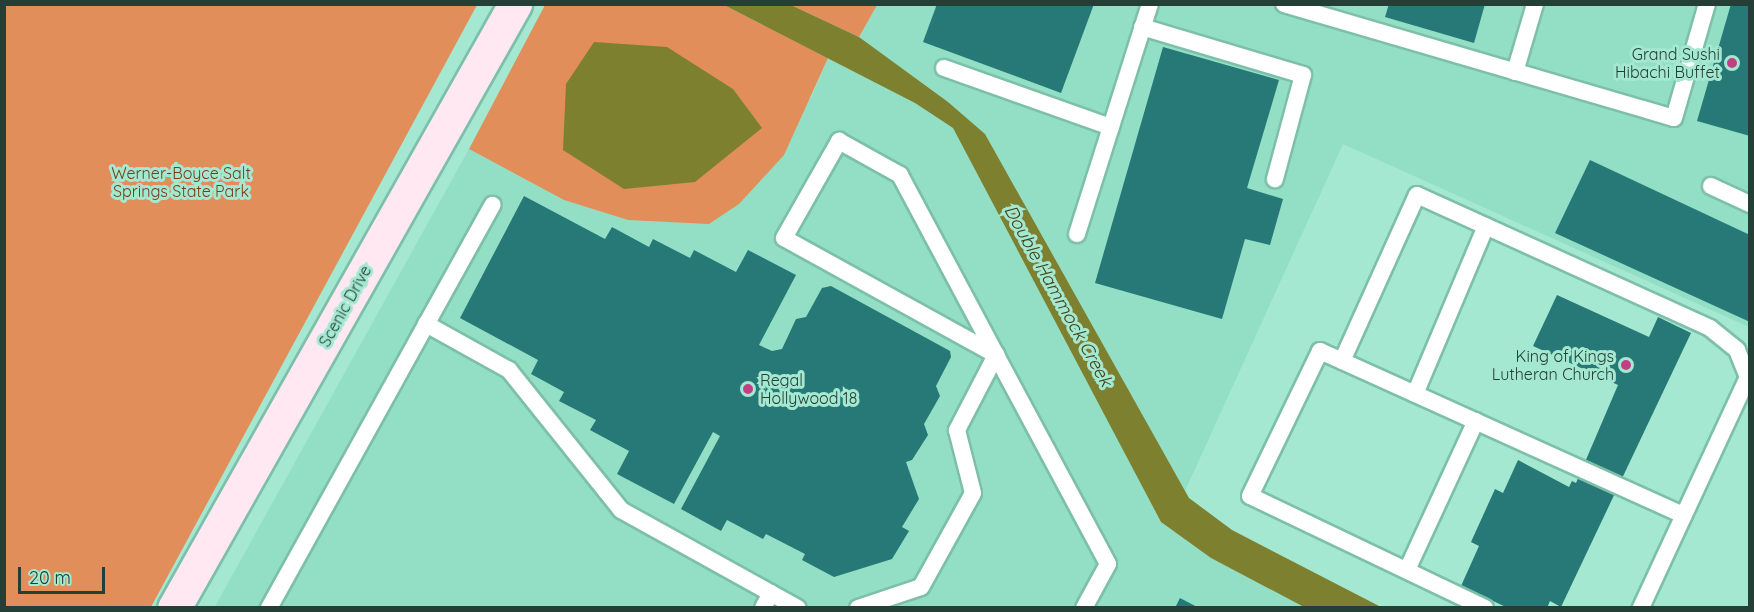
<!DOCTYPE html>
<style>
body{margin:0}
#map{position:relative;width:1754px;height:612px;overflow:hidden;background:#a4e8d1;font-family:Quicksand,sans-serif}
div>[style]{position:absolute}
.built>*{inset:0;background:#92dfc5}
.green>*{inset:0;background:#e28e5a}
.water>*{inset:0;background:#7d802f}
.building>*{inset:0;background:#267976}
.roads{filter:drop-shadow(2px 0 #7dbfaa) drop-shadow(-2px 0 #7dbfaa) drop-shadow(0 2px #7dbfaa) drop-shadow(0 -2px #7dbfaa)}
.lane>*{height:16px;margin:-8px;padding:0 8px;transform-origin:8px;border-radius:8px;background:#fff}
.secondary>*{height:33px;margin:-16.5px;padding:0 16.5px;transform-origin:16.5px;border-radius:16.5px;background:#ffe8f2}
.dots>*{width:16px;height:16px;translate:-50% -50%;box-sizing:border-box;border:3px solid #a4e8d1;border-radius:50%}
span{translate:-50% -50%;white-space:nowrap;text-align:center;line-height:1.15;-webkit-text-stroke:6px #a4e8d1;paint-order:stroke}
.poi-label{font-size:16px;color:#233f36}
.right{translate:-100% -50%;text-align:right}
.left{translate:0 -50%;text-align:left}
.park-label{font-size:16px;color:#773d14}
.street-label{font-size:16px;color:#233f36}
.water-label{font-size:18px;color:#404115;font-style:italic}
.frame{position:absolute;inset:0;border:6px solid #233f36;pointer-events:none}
.scale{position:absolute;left:18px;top:567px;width:87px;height:27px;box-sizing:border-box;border:3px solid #233f36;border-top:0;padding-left:8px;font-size:18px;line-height:21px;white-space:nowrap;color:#233f36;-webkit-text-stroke:4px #a4e8d1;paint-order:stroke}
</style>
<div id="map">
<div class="built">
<i style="clip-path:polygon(877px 4px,1749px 5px,1749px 327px,1343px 144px,1185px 491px,985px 134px,859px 37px)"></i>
<i style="clip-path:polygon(828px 58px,915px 103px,953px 128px,1161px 522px,1211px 558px,1304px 607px,214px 608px,469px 149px,564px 200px,628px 220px,811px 98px)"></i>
</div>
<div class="green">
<i style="clip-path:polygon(4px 5px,477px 5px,151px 607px,5px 607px)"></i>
<i style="clip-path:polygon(545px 5px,724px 5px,828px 58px,784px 155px,739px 204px,709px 224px,628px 220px,564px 200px,469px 149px)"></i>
<i style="clip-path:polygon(791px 5px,877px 5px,859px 37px)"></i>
</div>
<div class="water">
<i style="clip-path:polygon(724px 5px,791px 5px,859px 37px,948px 102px,985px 134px,1189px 498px,1232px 530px,1381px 607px,1304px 607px,1211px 558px,1161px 522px,953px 128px,915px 103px)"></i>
<i style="clip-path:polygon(594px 42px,667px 47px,733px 89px,762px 128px,695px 182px,624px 189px,563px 150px,566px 84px)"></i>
</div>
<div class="building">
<i style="clip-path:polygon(937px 4px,1094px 4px,1061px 93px,923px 42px)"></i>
<i style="clip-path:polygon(1389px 4px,1485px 4px,1474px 43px,1385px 17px)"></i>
<i style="clip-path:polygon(1731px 4px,1750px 4px,1750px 136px,1697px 121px)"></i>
<i style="clip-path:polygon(1163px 47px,1279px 80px,1247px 188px,1283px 199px,1270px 245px,1245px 239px,1222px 319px,1095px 283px)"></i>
<i style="clip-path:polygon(1590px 160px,1750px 235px,1750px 322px,1555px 233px)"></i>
<i style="clip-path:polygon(524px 196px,605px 239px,612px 227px,649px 247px,653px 239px,690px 258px,694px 250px,736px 272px,748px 250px,796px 275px,759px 345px,772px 351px,782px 349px,796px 319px,806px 317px,822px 288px,831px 286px,950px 351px,951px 357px,936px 386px,940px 396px,924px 424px,928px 435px,912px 460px,906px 462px,919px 499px,902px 527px,909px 531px,892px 559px,834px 577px,802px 560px,805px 554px,766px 534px,763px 539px,727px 520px,721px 531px,681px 509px,720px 436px,713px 432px,674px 504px,617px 474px,629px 451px,590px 430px,596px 420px,559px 401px,564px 392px,531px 374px,538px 360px,460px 318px)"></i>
<i style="clip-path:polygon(1557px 295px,1649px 337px,1658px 317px,1691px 333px,1561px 607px,1550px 601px,1547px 608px,1508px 608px,1461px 586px,1479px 546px,1471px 542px,1495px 489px,1503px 493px,1518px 460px,1569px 487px,1572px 481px,1576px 483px,1618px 385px,1533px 346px)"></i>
<i style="clip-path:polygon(1180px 598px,1199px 608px,1175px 608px)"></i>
</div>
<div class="roads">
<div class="lane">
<i style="left:1284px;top:4px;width:406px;rotate:16.3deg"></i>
<i style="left:1674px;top:118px;width:119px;rotate:-73.9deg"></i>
<i style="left:1142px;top:27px;width:168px;rotate:16.6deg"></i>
<i style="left:1303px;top:75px;width:108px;rotate:105.1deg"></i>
<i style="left:944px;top:68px;width:177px;rotate:19.5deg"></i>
<i style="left:1515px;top:72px;width:71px;rotate:-73.6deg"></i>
<i style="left:1711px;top:186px;width:43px;rotate:24.8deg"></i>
<i style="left:1077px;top:234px;width:241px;rotate:-72.4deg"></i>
<i style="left:426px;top:324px;width:95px;rotate:29deg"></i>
<i style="left:509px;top:370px;width:179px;rotate:51.3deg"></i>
<i style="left:621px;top:510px;width:202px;rotate:29deg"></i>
<i style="left:996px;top:355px;width:242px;rotate:-151.1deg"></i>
<i style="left:784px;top:238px;width:112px;rotate:-60.4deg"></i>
<i style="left:839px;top:141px;width:70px;rotate:29.1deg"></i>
<i style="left:900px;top:175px;width:204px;rotate:61.9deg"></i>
<i style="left:996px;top:355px;width:237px;rotate:61.8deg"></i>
<i style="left:1108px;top:564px;width:50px;rotate:118.6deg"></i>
<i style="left:1342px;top:361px;width:182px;rotate:-65.7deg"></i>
<i style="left:1417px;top:195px;width:322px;rotate:24.4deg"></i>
<i style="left:1710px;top:328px;width:35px;rotate:39deg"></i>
<i style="left:1737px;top:350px;width:29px;rotate:68deg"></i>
<i style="left:1748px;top:377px;width:255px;rotate:114.9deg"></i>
<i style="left:1415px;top:394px;width:182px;rotate:-67.1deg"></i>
<i style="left:1407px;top:570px;width:164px;rotate:-65.2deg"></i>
<i style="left:269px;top:608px;width:461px;rotate:-61deg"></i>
<i style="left:763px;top:608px;width:17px;rotate:-62deg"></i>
<i style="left:858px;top:608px;width:66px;rotate:-18.4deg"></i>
<i style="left:921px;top:587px;width:107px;rotate:-61deg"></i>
<i style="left:973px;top:493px;width:65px;rotate:-104.3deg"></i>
<i style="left:957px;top:430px;width:85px;rotate:-62.5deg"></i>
<i style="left:1485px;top:608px;width:260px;rotate:-154.5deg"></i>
<i style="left:1250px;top:496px;width:161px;rotate:-64.2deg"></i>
<i style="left:1320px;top:351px;width:399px;rotate:24.3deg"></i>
</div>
<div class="secondary">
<i style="left:174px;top:608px;width:694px;rotate:-60.55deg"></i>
</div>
</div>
<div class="dots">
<i style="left:1732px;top:63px;background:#c33f85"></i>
<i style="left:1626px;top:365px;background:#c33f85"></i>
<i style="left:748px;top:389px;background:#c33f85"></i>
</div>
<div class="poi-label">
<span class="right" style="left:1720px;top:63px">Grand Sushi<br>Hibachi Buffet</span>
<span class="right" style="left:1614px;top:365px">King of Kings<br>Lutheran Church</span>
<span class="left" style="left:760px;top:389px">Regal<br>Hollywood 18</span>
</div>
<div class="park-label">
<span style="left:181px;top:182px">Werner-Boyce Salt<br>Springs State Park</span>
</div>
<div class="street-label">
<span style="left:345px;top:306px;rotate:-61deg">Scenic Drive</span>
</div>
<div class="water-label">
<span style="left:1058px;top:296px;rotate:61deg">Double Hammock Creek</span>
</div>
<div class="frame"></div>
<div class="scale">20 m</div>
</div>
